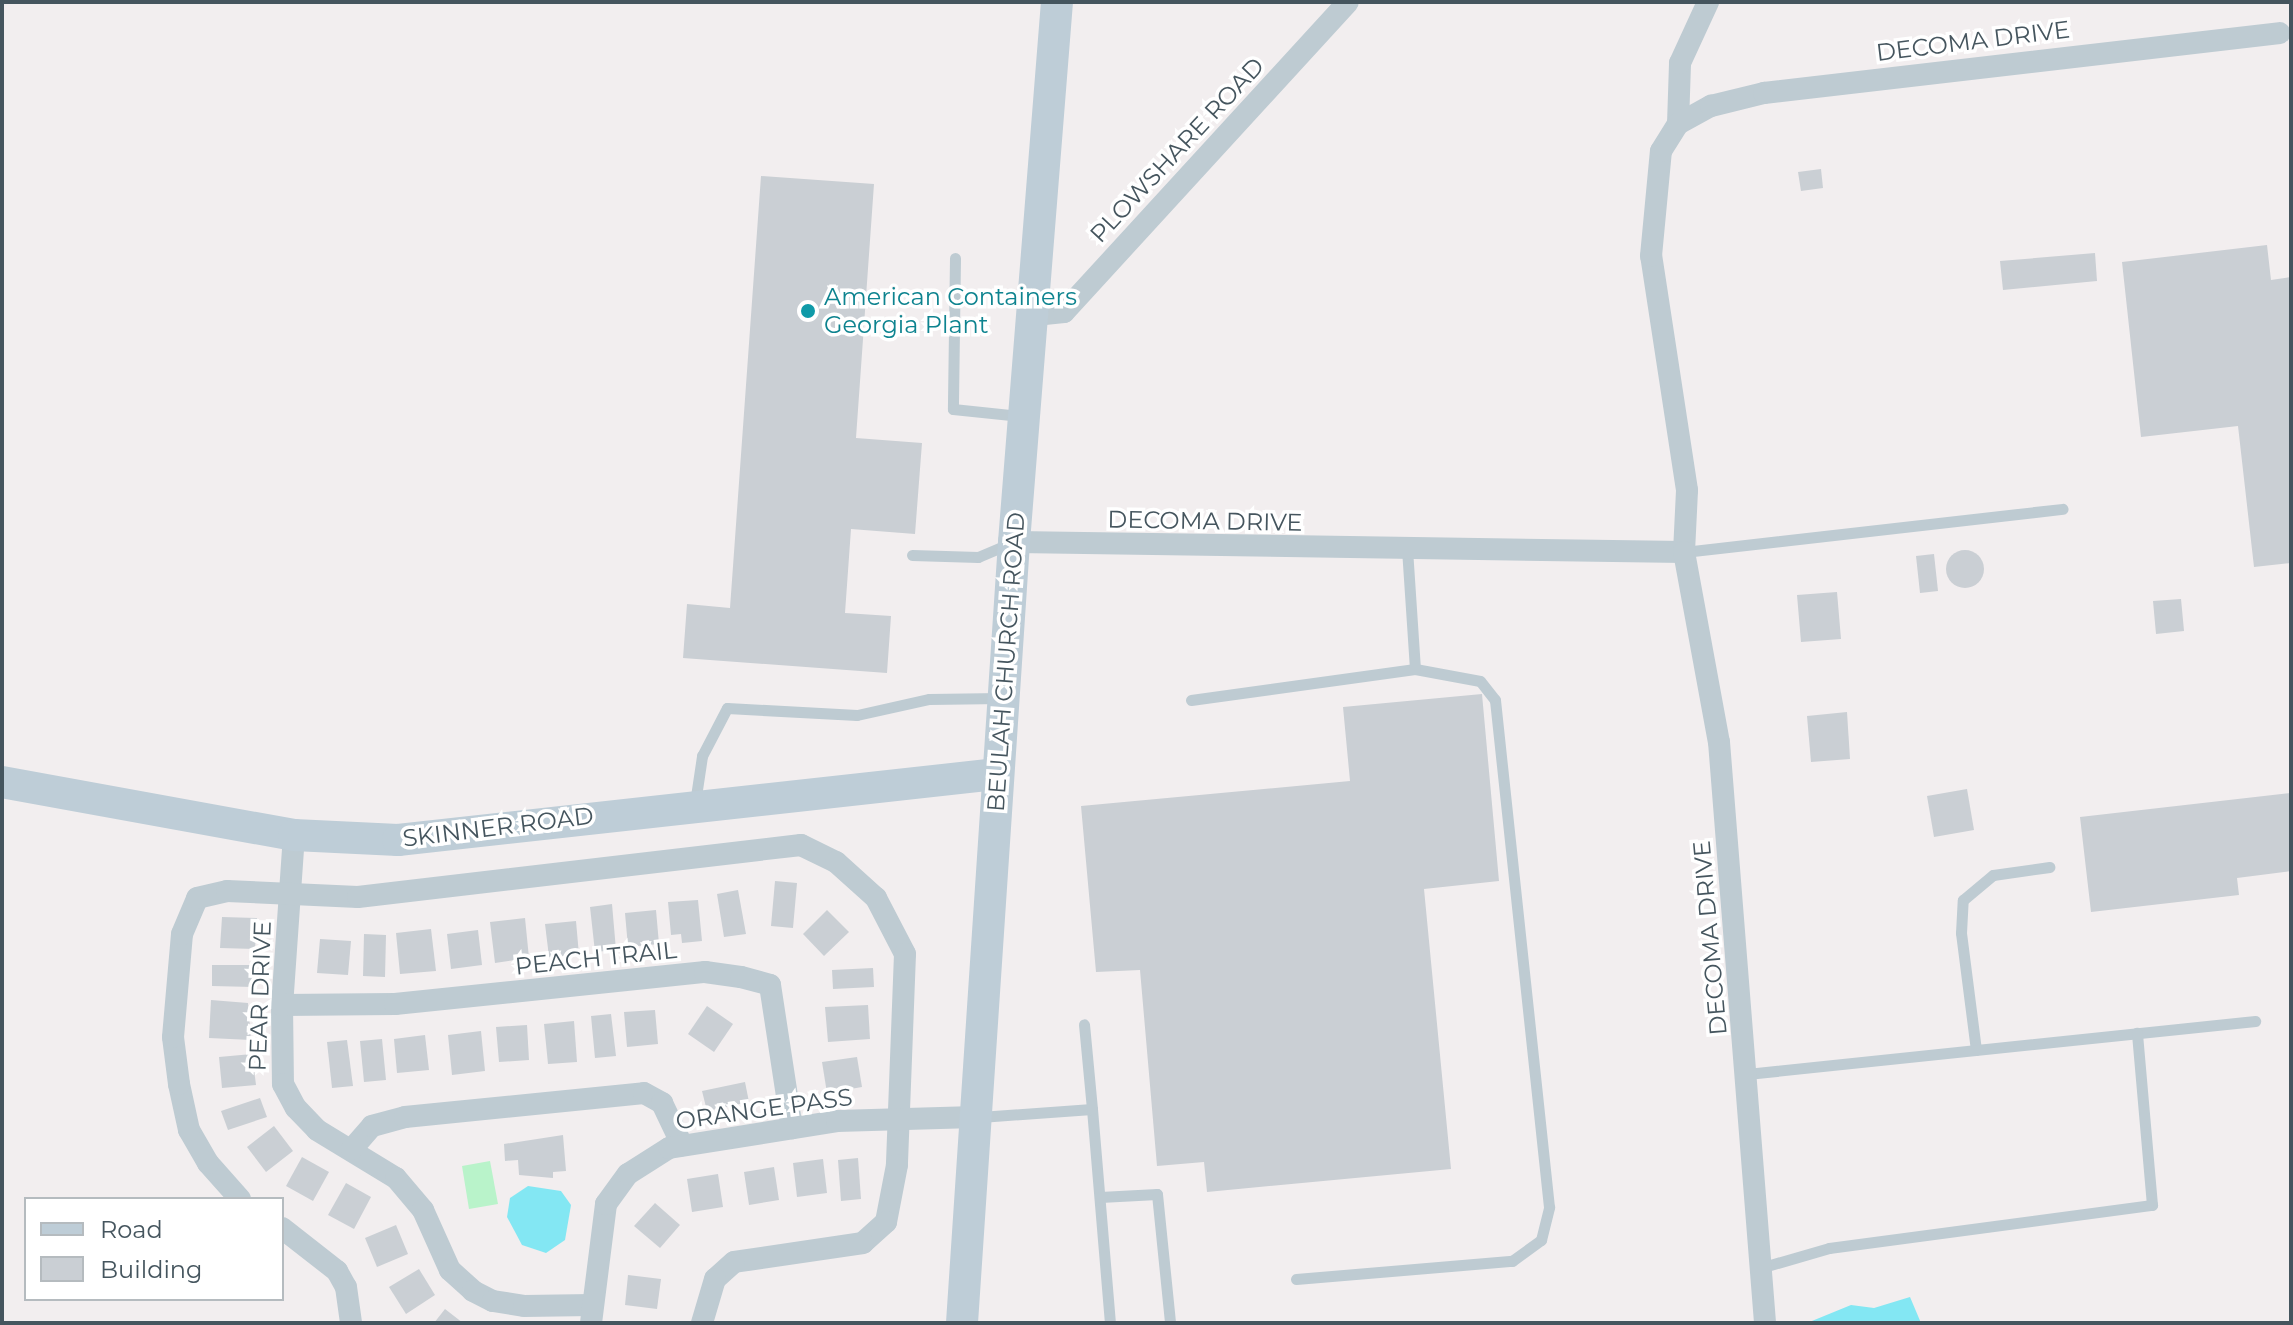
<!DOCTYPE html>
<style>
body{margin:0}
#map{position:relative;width:2293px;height:1325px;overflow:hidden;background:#f2eeef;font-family:Montserrat,sans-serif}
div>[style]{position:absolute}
.green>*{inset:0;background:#b9f3ca}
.water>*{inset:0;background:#83e7f3}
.building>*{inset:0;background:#cacfd4}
.round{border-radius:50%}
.lane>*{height:11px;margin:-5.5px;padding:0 5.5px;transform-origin:5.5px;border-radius:5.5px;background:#becbd2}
.street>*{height:22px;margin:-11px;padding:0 11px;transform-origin:11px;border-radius:11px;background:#becbd2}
.secondary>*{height:32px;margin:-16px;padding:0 16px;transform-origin:16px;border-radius:16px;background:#becdd7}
.dots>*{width:22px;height:22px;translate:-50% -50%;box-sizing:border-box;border:4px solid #fff;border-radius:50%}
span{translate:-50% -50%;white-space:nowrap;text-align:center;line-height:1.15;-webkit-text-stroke:7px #fff;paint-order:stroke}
.street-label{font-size:24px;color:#45555e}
.culture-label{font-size:24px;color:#0d838f}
.left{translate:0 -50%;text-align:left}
.frame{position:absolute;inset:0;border:4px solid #45555e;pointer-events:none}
.legend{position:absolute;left:24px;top:1197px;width:260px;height:104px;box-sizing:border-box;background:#fff;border:2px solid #b5bbbf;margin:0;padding:10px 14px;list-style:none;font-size:24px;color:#45555e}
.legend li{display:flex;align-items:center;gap:16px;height:40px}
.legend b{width:40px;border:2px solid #b5bbbf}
</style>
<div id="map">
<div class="green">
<i style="clip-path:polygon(490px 1161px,498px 1204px,469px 1209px,462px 1166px)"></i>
</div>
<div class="water">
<i style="clip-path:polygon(528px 1186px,561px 1191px,571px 1205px,565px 1240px,546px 1253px,522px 1245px,507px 1217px,510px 1198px)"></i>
<i style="clip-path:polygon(1910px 1297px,1921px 1323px,1807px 1323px,1851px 1305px,1874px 1308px)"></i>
</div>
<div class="building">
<i style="clip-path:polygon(1821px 169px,1823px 188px,1801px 191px,1798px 172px)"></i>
<i style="clip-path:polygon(761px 176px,874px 184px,856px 438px,922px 443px,915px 534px,851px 529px,845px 613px,891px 616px,887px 673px,683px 658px,687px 604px,730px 608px)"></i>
<i style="clip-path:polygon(2267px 245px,2271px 280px,2291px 277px,2291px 563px,2254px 567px,2238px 426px,2141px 437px,2122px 262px)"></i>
<i style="clip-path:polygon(2095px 253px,2097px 281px,2003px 290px,2000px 261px)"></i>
<i class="round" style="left:1946px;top:550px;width:38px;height:38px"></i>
<i style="clip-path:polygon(1934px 554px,1938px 591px,1920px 593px,1916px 556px)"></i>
<i style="clip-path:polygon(1837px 592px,1841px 639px,1801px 642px,1797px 595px)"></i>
<i style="clip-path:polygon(2181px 599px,2184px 631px,2156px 634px,2153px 601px)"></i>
<i style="clip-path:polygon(1482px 694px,1499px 881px,1424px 889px,1451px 1169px,1207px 1192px,1204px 1162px,1157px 1166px,1140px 970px,1096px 972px,1081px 806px,1350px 781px,1343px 707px)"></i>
<i style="clip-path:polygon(1847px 712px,1850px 759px,1811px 762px,1807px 716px)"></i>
<i style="clip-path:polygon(1967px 789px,1974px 830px,1934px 837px,1927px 796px)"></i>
<i style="clip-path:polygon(2291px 793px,2291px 871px,2237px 878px,2239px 895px,2091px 912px,2080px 817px)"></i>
<i style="clip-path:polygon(775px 881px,797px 883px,793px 928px,771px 926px)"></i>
<i style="clip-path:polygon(738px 890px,746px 934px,724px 937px,717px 894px)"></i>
<i style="clip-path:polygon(698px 900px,702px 941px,682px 943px,681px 934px,671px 935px,668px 902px)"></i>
<i style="clip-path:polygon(612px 904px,616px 950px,595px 952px,590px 907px)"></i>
<i style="clip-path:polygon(656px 910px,659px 944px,628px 947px,625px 913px)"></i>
<i style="clip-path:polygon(827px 910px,849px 932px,824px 956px,803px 934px)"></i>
<i style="clip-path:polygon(222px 917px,257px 918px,255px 949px,220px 948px)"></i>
<i style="clip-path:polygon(525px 918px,529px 958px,495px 963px,490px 922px)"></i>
<i style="clip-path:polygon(576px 921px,579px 955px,549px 957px,545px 924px)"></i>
<i style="clip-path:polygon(431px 929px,436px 971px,400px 974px,396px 933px)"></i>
<i style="clip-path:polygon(478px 930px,482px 965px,451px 969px,447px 934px)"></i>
<i style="clip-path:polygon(364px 934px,386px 935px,385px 977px,363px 976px)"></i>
<i style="clip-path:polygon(320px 939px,351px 941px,348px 975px,317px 973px)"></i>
<i style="clip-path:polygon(212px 965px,254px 965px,253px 987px,212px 986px)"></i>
<i style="clip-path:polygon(873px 968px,874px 987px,833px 989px,832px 970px)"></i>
<i style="clip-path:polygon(211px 1000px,248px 1003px,251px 1040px,209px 1038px)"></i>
<i style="clip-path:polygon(868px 1005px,870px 1039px,828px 1042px,825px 1007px)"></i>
<i style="clip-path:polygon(707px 1006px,733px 1024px,714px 1052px,688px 1034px)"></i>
<i style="clip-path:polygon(655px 1010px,658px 1044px,627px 1047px,624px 1012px)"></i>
<i style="clip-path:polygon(611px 1014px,616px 1056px,595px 1058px,591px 1016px)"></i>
<i style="clip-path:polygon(574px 1021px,577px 1062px,548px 1064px,544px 1024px)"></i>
<i style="clip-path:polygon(527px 1025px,529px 1060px,499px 1062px,496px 1027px)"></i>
<i style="clip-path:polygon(481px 1031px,485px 1071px,452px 1075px,448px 1035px)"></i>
<i style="clip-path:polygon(425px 1035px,429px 1070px,397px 1073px,394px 1039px)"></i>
<i style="clip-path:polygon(382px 1039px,386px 1080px,364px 1082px,360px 1041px)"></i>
<i style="clip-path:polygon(347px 1040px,353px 1086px,332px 1088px,327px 1042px)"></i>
<i style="clip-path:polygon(252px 1054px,256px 1085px,222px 1088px,219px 1057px)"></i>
<i style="clip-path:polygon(857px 1057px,862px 1087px,827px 1093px,822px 1062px)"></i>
<i style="clip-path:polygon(745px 1082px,749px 1102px,707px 1111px,702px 1091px)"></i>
<i style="clip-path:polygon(260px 1098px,267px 1117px,228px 1130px,221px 1111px)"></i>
<i style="clip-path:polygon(274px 1126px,293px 1151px,266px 1172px,247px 1147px)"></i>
<i style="clip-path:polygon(563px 1135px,566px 1171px,553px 1172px,553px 1178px,519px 1175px,518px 1160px,505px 1161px,504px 1144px)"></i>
<i style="clip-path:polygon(302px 1157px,329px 1172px,313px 1201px,286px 1186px)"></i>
<i style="clip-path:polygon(858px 1158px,861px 1199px,841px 1201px,838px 1160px)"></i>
<i style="clip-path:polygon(823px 1159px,827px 1193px,797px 1197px,793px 1163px)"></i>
<i style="clip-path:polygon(774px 1167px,779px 1200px,749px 1205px,744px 1172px)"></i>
<i style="clip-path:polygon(718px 1174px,723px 1207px,692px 1212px,687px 1179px)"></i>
<i style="clip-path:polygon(346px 1183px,371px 1197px,354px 1229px,328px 1215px)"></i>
<i style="clip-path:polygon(655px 1203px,680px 1225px,660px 1248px,634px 1226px)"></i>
<i style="clip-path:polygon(396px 1225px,408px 1254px,377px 1267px,365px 1238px)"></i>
<i style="clip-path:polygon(419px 1269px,435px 1295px,406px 1314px,389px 1287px)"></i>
<i style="clip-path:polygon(628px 1275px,661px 1279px,657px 1309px,625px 1305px)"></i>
<i style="clip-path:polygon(445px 1309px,463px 1323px,434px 1323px)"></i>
</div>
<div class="lane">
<i style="left:955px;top:258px;width:151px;rotate:90.8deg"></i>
<i style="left:953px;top:409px;width:68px;rotate:5.9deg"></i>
<i style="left:1684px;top:552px;width:381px;rotate:-6.5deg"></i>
<i style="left:912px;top:555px;width:66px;rotate:1.7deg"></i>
<i style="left:978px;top:557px;width:34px;rotate:-23deg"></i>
<i style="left:1191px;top:700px;width:226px;rotate:-7.9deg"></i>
<i style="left:695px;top:803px;width:48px;rotate:-81.5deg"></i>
<i style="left:702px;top:756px;width:54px;rotate:-62.5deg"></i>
<i style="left:727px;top:708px;width:130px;rotate:3.1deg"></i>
<i style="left:857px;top:715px;width:74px;rotate:-12.5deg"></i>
<i style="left:929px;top:699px;width:72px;rotate:-0.8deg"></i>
<i style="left:1976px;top:1050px;width:118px;rotate:-97.3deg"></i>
<i style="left:1961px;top:933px;width:33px;rotate:-87deg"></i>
<i style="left:1963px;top:900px;width:39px;rotate:-40deg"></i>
<i style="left:1993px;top:875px;width:57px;rotate:-8.1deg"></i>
<i style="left:1747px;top:1074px;width:511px;rotate:-5.96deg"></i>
<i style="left:1092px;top:1109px;width:215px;rotate:85.2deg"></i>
<i style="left:980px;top:1117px;width:112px;rotate:-4.1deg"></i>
<i style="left:1092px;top:1109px;width:85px;rotate:-95.4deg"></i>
<i style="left:1100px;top:1197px;width:57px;rotate:-3deg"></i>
<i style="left:1157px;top:1194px;width:130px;rotate:84.2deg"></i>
<i style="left:1760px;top:1268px;width:72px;rotate:-16.2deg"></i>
<i style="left:1829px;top:1248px;width:326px;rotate:-7.6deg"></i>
<i style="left:2152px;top:1205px;width:173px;rotate:-95deg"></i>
<i style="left:1296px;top:1279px;width:217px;rotate:-4.8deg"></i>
<i style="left:1512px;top:1261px;width:36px;rotate:-36deg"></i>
<i style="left:1541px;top:1240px;width:34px;rotate:-76deg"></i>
<i style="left:1549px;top:1207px;width:510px;rotate:-96.08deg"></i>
<i style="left:1495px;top:700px;width:24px;rotate:-128deg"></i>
<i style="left:1480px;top:681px;width:66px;rotate:-169.5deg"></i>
<i style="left:1415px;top:669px;width:119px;rotate:-93.8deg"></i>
</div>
<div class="street">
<i style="left:1678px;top:124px;width:61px;rotate:-88.1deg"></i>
<i style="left:1680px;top:63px;width:67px;rotate:-65.3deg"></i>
<i style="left:1035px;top:315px;width:29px;rotate:-6deg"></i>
<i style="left:1064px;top:312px;width:420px;rotate:-47.5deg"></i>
<i style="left:1014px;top:542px;width:670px;rotate:0.86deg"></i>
<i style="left:1684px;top:552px;width:62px;rotate:-87.2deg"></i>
<i style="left:1687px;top:490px;width:237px;rotate:-98.7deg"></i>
<i style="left:1651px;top:256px;width:105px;rotate:-84.6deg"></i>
<i style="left:1661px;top:151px;width:32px;rotate:-58deg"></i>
<i style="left:1678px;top:124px;width:38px;rotate:-29deg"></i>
<i style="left:1711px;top:106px;width:55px;rotate:-13.8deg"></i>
<i style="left:1764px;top:93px;width:519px;rotate:-6.63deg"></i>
<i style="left:1684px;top:552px;width:193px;rotate:79.6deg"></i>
<i style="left:1719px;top:742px;width:583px;rotate:85.47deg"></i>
<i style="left:294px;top:835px;width:170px;rotate:94deg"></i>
<i style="left:282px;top:1005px;width:79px;rotate:89.3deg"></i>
<i style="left:283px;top:1084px;width:27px;rotate:62deg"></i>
<i style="left:296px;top:1108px;width:30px;rotate:46deg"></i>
<i style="left:317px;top:1130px;width:92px;rotate:31.3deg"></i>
<i style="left:396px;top:1178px;width:42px;rotate:49.8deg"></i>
<i style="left:423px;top:1210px;width:66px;rotate:65.8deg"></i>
<i style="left:450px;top:1270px;width:31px;rotate:42deg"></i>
<i style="left:473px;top:1291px;width:22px;rotate:27deg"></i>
<i style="left:493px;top:1301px;width:31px;rotate:9deg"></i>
<i style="left:524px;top:1306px;width:68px;rotate:-0.8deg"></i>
<i style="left:282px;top:1005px;width:113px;rotate:-0.5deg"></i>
<i style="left:395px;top:1004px;width:312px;rotate:-5.9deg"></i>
<i style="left:705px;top:972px;width:36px;rotate:8deg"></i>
<i style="left:741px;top:977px;width:30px;rotate:15deg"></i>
<i style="left:770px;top:985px;width:145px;rotate:81.3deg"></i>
<i style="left:352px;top:1149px;width:30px;rotate:-49deg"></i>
<i style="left:372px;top:1126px;width:34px;rotate:-15deg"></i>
<i style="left:405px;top:1117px;width:240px;rotate:-5.7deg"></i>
<i style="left:644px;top:1093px;width:21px;rotate:29deg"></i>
<i style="left:662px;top:1103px;width:47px;rotate:64.5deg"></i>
<i style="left:240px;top:1199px;width:48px;rotate:-131.6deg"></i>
<i style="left:208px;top:1163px;width:38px;rotate:-120deg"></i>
<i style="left:189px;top:1130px;width:47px;rotate:-102.3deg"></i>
<i style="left:179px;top:1084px;width:47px;rotate:-97.3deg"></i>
<i style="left:173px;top:1037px;width:103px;rotate:-85deg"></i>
<i style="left:182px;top:934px;width:39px;rotate:-67deg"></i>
<i style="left:197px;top:898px;width:31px;rotate:-13deg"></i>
<i style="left:227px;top:891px;width:131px;rotate:2.6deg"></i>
<i style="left:358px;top:897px;width:446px;rotate:-6.7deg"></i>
<i style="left:801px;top:845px;width:39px;rotate:26deg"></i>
<i style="left:836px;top:862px;width:54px;rotate:42deg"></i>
<i style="left:876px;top:898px;width:63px;rotate:62.6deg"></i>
<i style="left:905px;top:954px;width:211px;rotate:92.2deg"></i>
<i style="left:897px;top:1165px;width:58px;rotate:100.9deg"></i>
<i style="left:886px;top:1222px;width:31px;rotate:138deg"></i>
<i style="left:863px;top:1243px;width:130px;rotate:171.6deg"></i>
<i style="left:734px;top:1262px;width:25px;rotate:138deg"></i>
<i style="left:715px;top:1279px;width:46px;rotate:106.5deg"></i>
<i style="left:282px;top:1228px;width:70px;rotate:38deg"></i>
<i style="left:337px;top:1271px;width:18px;rotate:61deg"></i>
<i style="left:346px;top:1287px;width:36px;rotate:82deg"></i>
<i style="left:591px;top:1323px;width:120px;rotate:-82.8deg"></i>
<i style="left:606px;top:1204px;width:37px;rotate:-54deg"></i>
<i style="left:628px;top:1174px;width:49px;rotate:-32.4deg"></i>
<i style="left:669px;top:1148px;width:170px;rotate:-9.1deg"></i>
<i style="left:837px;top:1121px;width:138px;rotate:-1.7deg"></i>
</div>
<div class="secondary">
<i style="left:2px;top:782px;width:297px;rotate:10.3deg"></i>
<i style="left:294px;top:835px;width:104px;rotate:2.8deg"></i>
<i style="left:398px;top:840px;width:603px;rotate:-6.29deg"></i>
<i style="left:962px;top:1323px;width:783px;rotate:-86.19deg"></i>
<i style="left:1014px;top:542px;width:542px;rotate:-85.45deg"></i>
</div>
<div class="dots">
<i style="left:808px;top:311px;background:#0f9aa8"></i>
</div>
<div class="street-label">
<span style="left:1973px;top:41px;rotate:-7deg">DECOMA DRIVE</span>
<span style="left:1177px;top:150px;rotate:-47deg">PLOWSHARE ROAD</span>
<span style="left:1205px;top:521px;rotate:1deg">DECOMA DRIVE</span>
<span style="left:1006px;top:662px;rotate:-86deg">BEULAH CHURCH ROAD</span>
<span style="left:498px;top:827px;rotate:-7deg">SKINNER ROAD</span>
<span style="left:1710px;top:938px;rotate:-95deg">DECOMA DRIVE</span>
<span style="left:596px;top:958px;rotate:-6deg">PEACH TRAIL</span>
<span style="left:260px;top:996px;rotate:-88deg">PEAR DRIVE</span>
<span style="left:764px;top:1109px;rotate:-8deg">ORANGE PASS</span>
</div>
<div class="culture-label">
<span class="left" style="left:824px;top:311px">American Containers<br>Georgia Plant</span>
</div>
<div class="frame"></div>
<ul class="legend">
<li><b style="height:10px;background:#becdd7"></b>Road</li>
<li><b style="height:22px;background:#cacfd4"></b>Building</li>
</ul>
</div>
